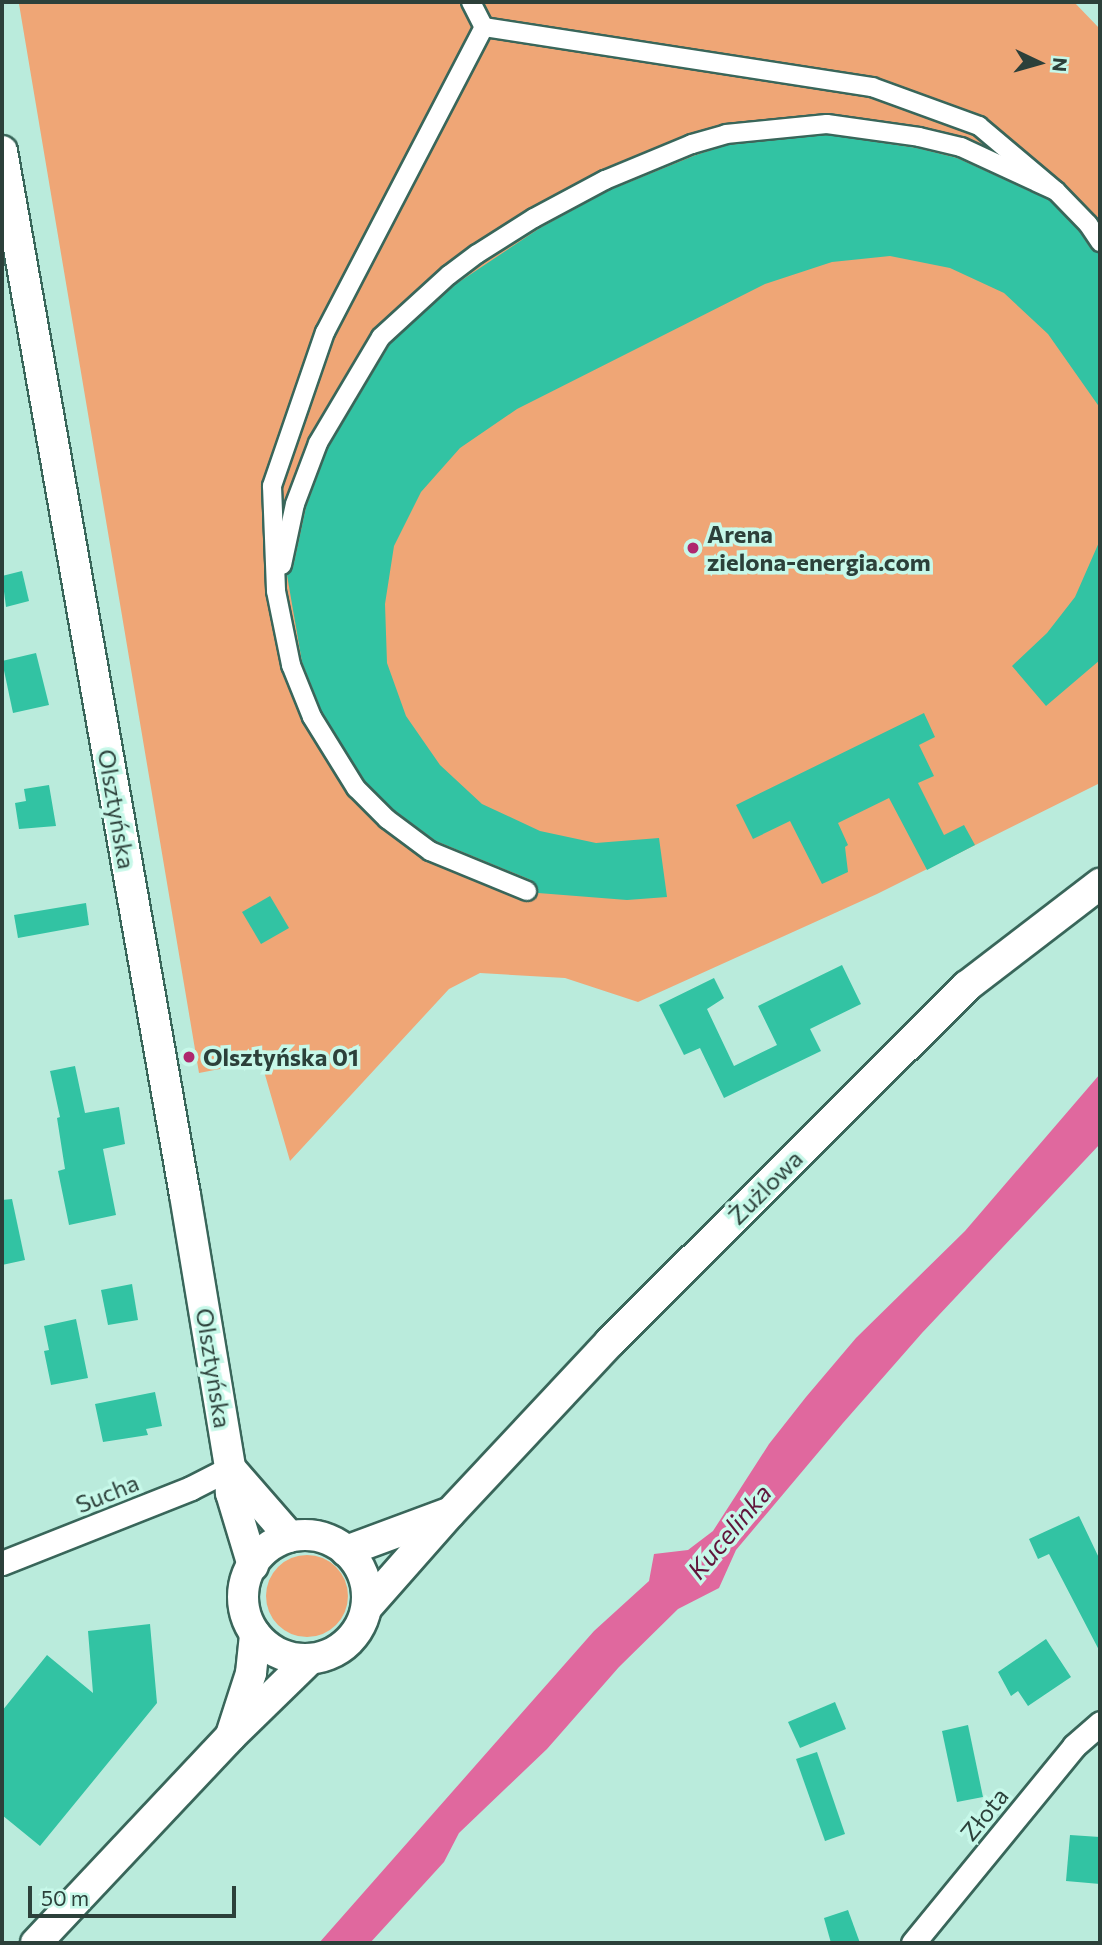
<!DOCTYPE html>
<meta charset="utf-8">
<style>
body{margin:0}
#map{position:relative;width:1102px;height:1945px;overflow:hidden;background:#baebdc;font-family:Commissioner,sans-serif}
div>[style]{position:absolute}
.green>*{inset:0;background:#efa676}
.round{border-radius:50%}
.water>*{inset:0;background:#e0689e}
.building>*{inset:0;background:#32c3a3}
.roads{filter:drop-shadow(2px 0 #39665a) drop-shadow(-2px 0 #39665a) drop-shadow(0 2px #39665a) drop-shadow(0 -2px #39665a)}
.pedestrian>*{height:18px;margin:-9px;padding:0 9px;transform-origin:9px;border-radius:9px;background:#fff}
.minor>*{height:23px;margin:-11.5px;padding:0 11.5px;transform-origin:11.5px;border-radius:11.5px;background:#fff}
.tertiary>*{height:30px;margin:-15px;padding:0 15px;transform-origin:15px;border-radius:15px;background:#fff}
.tertiary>.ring{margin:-15px;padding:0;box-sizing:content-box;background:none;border:30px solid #fff;border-radius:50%}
.dots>*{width:19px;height:19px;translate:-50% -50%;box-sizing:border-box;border:4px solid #c7f8e9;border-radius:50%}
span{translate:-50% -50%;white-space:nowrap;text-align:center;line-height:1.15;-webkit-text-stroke:7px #c7f8e9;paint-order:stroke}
.poi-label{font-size:24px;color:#2c403a;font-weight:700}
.left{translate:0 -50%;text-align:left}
.street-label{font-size:24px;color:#2c403a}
.water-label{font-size:26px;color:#60153b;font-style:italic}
.frame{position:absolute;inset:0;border:4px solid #2c403a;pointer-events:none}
.north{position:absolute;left:1004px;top:28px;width:70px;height:70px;-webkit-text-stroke:5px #c7f8e9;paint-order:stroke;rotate:95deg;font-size:19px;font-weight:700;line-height:28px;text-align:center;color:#2c403a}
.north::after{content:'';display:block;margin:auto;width:24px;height:32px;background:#2c403a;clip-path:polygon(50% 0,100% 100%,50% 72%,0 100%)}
.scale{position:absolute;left:28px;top:1886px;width:208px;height:32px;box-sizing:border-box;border:4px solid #2c403a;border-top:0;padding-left:9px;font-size:21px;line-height:24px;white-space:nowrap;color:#2c403a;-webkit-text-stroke:5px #c7f8e9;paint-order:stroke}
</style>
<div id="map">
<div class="green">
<i style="clip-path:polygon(23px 2px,1074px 2px,1100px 29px,1100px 783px,877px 894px,638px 1002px,565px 978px,480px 973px,449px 989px,290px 1161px,261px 1061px,199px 1073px,19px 4px)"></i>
<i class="round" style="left:266px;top:1555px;width:82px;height:82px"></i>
</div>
<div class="water">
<i style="clip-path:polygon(1100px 1074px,1100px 1144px,922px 1333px,843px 1423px,736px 1550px,719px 1588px,678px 1609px,619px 1667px,547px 1749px,459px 1833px,444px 1862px,370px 1943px,319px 1943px,594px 1631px,649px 1581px,654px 1554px,688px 1550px,713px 1531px,769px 1444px,806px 1397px,856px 1338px,965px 1231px)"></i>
</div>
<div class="building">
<i style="clip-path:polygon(827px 135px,917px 148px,957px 158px,1049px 200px,1079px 231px,1091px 249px,1100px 253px,1100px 408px,1048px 334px,1004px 293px,950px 268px,890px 256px,832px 262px,765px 284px,517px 409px,460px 448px,421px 492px,394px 546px,385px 604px,387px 663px,406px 716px,440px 765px,482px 804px,540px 831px,596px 843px,659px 838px,667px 897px,627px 900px,538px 893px,531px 880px,436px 841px,394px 810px,365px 781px,322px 712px,302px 662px,287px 575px,293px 567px,306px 507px,328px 448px,390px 344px,456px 284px,540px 228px,610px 190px,696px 155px,728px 145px)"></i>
<i style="clip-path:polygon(1100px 540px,1100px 660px,1046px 706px,1012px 666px,1047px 633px,1075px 597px)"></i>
<i style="clip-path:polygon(22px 571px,29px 601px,6px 607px,2px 576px)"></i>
<i style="clip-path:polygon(36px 653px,49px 705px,13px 713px,2px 661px)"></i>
<i style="clip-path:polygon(924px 713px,935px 737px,919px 745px,934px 776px,918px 783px,944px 835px,964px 825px,975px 845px,927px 870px,889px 798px,838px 823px,848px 845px,845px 847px,848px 872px,822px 884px,790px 821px,753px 839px,736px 805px)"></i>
<i style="clip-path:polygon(49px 785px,56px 826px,19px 829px,15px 803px,26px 801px,24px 789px)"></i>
<i style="clip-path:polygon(270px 896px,289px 928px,261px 944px,242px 912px)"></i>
<i style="clip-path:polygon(86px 903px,89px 925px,18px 938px,14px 915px)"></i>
<i style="clip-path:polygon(842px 965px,861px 1004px,810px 1029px,821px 1051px,724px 1098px,700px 1048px,684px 1055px,659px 1005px,714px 978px,724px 998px,707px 1009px,734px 1066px,777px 1045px,758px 1006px)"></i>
<i style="clip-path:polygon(75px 1066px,85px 1113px,119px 1107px,125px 1144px,103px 1149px,116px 1215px,69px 1225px,58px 1171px,65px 1169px,57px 1118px,60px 1117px,50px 1071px)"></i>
<i style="clip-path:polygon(12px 1199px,25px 1260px,2px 1265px,2px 1200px)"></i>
<i style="clip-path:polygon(132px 1284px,138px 1320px,108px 1325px,101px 1290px)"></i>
<i style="clip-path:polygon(76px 1319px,88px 1378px,51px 1385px,44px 1351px,49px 1350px,44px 1326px)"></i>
<i style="clip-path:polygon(155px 1392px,162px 1426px,146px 1429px,148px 1435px,103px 1442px,95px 1404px)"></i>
<i style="clip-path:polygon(1079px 1516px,1100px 1560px,1100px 1652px,1049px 1554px,1038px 1559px,1029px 1539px)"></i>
<i style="clip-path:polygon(150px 1624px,157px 1703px,40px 1846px,2px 1815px,2px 1711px,47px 1655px,93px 1693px,88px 1631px)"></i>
<i style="clip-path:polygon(1046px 1639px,1071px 1677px,1028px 1706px,1018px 1691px,1011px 1696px,998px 1672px)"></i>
<i style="clip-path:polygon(835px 1702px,846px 1729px,800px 1748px,788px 1722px)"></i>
<i style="clip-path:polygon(968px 1725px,983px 1797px,957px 1802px,942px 1731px)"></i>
<i style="clip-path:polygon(817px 1752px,845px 1834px,825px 1841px,796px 1759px)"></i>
<i style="clip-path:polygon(1070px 1835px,1100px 1837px,1100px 1884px,1066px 1881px)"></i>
<i style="clip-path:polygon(848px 1910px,860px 1943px,831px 1943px,824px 1918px)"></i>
</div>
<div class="roads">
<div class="pedestrian">
<i style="left:471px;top:2px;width:28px;rotate:63deg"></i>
<i style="left:484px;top:27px;width:344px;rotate:117.5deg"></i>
<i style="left:325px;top:332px;width:163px;rotate:109deg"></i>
<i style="left:272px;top:486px;width:105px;rotate:87.8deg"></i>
<i style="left:276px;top:591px;width:76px;rotate:78.5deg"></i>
<i style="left:291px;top:665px;width:56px;rotate:68deg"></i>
<i style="left:312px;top:717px;width:84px;rotate:58.2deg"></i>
<i style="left:356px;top:788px;width:44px;rotate:45deg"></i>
<i style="left:387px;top:819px;width:54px;rotate:36.7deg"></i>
<i style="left:430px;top:851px;width:105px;rotate:22.4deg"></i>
<i style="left:484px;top:27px;width:393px;rotate:8.8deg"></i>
<i style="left:872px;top:87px;width:114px;rotate:20deg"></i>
<i style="left:979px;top:126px;width:101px;rotate:40.2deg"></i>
<i style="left:1056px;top:191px;width:46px;rotate:45.9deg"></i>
<i style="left:1088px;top:224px;width:22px;rotate:56deg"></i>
<i style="left:282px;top:565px;width:62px;rotate:-78deg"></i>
<i style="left:295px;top:504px;width:65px;rotate:-69.3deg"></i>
<i style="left:318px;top:443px;width:123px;rotate:-59.3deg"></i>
<i style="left:381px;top:337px;width:92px;rotate:-42.4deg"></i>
<i style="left:449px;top:275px;width:35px;rotate:-37deg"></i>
<i style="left:477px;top:254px;width:67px;rotate:-32.3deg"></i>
<i style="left:534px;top:218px;width:81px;rotate:-28.2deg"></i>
<i style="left:605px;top:180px;width:94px;rotate:-22.5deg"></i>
<i style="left:692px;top:144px;width:35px;rotate:-16deg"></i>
<i style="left:726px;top:134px;width:101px;rotate:-5.7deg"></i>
<i style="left:827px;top:124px;width:93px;rotate:8deg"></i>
<i style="left:919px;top:137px;width:43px;rotate:13.4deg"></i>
<i style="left:961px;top:147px;width:105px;rotate:24.9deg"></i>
</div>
<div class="minor">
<i style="left:2px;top:1563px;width:203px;rotate:-21.6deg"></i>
<i style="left:191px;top:1488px;width:44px;rotate:-27.1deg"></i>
<i style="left:913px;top:1943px;width:254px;rotate:-50.7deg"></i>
<i style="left:1074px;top:1746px;width:35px;rotate:-41deg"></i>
</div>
<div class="tertiary">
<i style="left:2px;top:151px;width:1060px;rotate:80.06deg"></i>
<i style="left:185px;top:1195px;width:277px;rotate:80.6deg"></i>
<i style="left:230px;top:1468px;width:25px;rotate:88deg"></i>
<i style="left:231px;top:1493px;width:76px;rotate:73.2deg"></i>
<i style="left:230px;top:1468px;width:91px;rotate:49deg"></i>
<i class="ring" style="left:243px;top:1535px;width:94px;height:94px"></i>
<i style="left:346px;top:1551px;width:107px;rotate:-20.3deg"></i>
<i style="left:367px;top:1607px;width:125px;rotate:-48.6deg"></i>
<i style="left:450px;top:1513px;width:234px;rotate:-46.9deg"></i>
<i style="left:610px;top:1342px;width:504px;rotate:-44.92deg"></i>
<i style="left:967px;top:986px;width:168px;rotate:-37.5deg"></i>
<i style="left:232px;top:1732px;width:62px;rotate:-72.1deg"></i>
<i style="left:251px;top:1673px;width:39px;rotate:-84deg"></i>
<i style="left:36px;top:1943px;width:284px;rotate:-46.7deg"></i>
<i style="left:231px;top:1736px;width:109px;rotate:-44.3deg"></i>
</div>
</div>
<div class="dots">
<i style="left:693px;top:548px;background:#af286e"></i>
<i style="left:189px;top:1057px;background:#af286e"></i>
</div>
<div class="poi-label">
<span class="left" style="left:707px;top:548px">Arena<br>zielona-energia.com</span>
<span class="left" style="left:203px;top:1057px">Olsztyńska 01</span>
</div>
<div class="street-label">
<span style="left:117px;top:809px;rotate:80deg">Olsztyńska</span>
<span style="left:765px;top:1187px;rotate:-45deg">Żużlowa</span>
<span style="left:214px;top:1368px;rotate:81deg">Olsztyńska</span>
<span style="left:107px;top:1493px;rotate:-22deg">Sucha</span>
<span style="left:984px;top:1814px;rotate:-51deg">Złota</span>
</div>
<div class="water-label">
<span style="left:729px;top:1531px;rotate:-50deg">Kucelinka</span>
</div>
<div class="frame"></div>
<div class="north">N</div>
<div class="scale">50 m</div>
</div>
